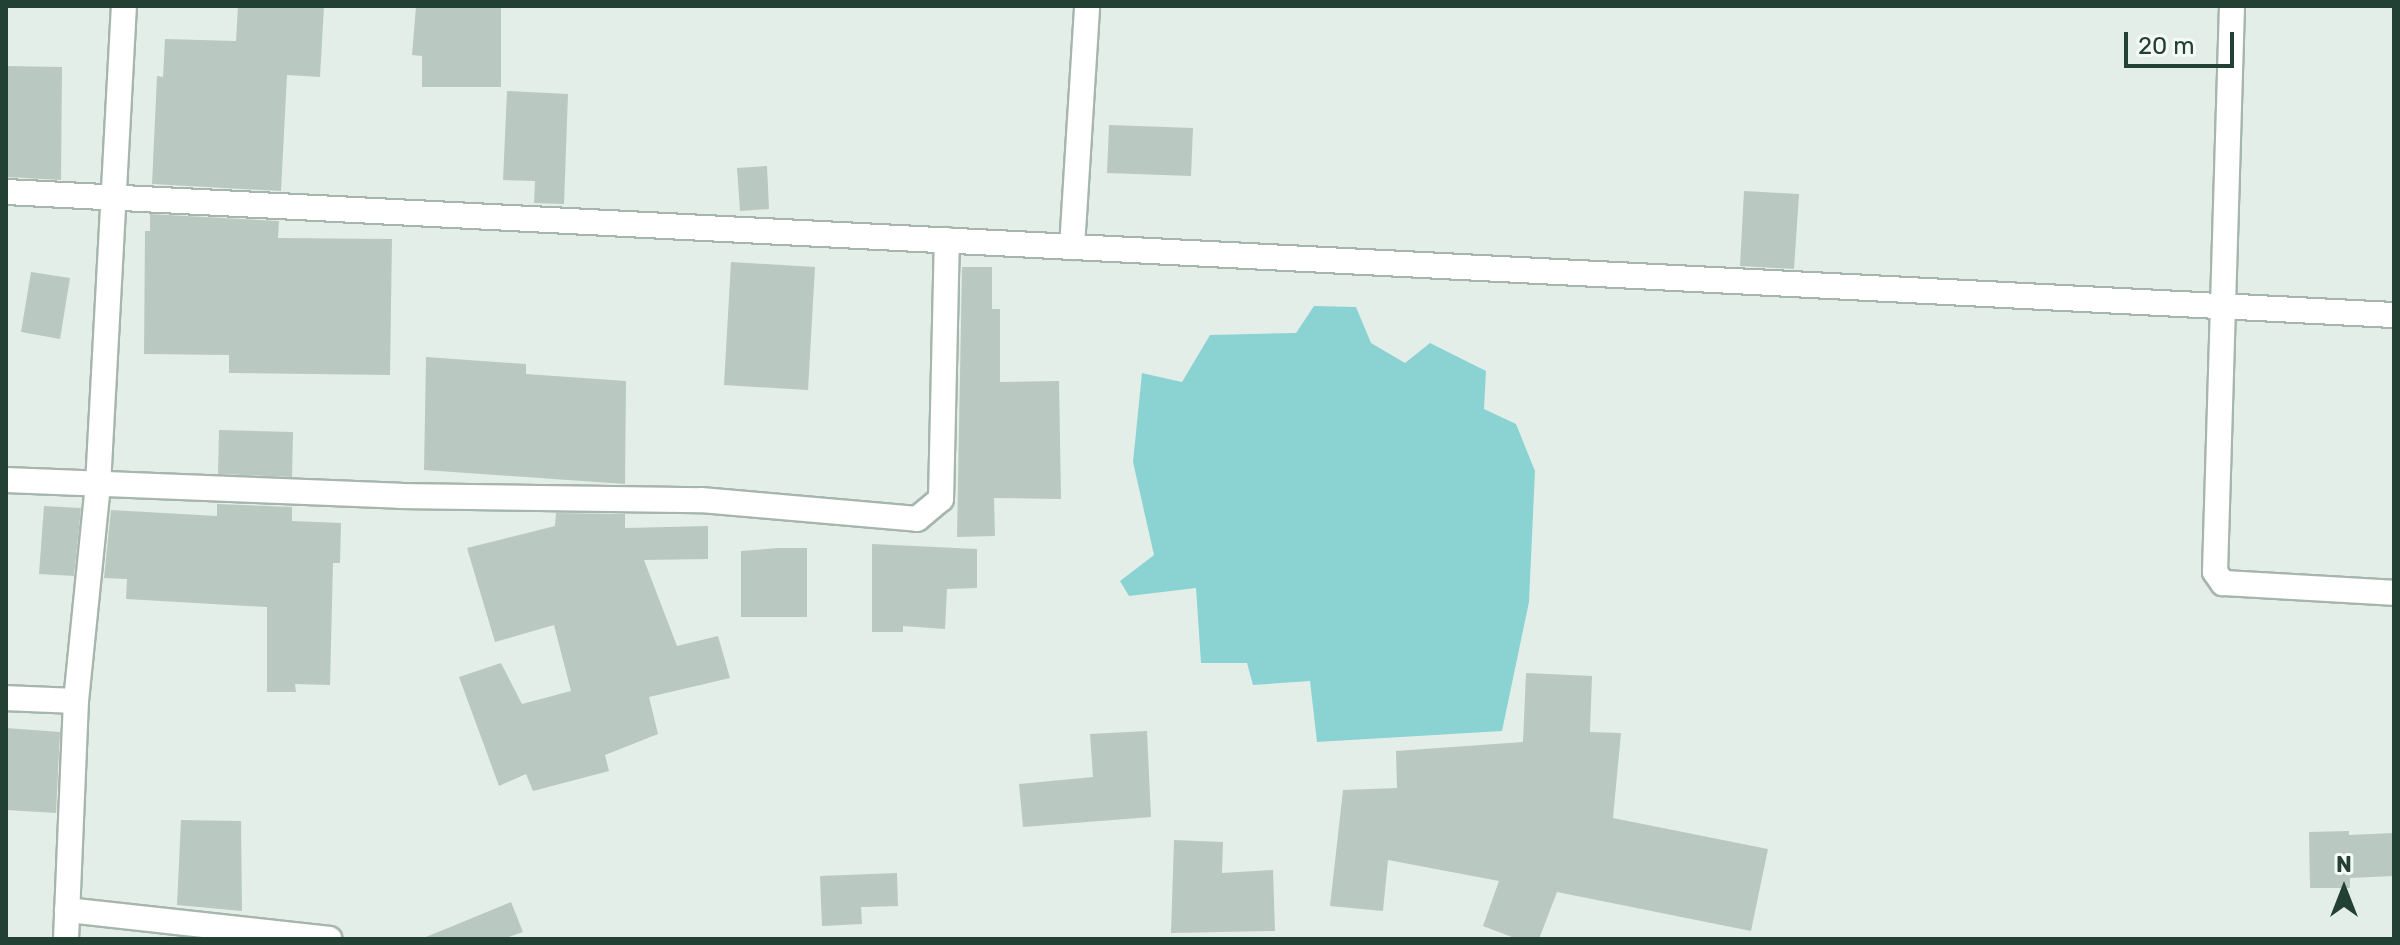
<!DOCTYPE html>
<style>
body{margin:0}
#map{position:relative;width:2400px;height:945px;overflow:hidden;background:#e4eee8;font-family:Rubik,sans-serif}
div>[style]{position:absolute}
.water>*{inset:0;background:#8bd3d3}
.building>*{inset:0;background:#b9c8c0}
.roads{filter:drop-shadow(2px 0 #a6b6ae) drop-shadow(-2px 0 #a6b6ae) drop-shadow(0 2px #a6b6ae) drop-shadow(0 -2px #a6b6ae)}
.minor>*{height:24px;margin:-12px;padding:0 12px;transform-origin:12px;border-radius:12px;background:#fff}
span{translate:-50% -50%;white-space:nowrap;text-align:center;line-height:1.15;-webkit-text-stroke:6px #f5faf6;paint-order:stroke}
.frame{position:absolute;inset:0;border:8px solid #234034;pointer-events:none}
.north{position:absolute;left:2304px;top:849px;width:80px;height:80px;-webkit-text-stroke:6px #f5faf6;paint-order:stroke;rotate:0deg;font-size:22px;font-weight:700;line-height:32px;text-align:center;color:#234034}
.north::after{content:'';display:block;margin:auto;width:28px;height:36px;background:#234034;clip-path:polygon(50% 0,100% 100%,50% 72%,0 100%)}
.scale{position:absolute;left:2124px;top:32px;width:110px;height:36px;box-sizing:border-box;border:4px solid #234034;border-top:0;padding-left:10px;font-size:24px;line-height:28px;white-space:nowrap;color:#234034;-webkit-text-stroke:6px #f5faf6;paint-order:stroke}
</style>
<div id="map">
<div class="water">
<i style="clip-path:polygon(1314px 306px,1356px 307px,1371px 343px,1405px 363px,1430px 343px,1486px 371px,1484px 409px,1516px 424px,1535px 471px,1529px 602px,1502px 731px,1317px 742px,1310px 681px,1253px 685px,1247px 663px,1201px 663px,1196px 588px,1129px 596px,1120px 581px,1154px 555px,1133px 462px,1142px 373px,1182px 382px,1210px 335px,1296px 333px)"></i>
</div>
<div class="building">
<i style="clip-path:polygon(238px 6px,324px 6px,320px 77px,287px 75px,281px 191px,152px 184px,157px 76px,163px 77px,165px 39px,236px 41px)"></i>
<i style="clip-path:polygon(416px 6px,501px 6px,501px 87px,422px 87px,422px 56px,412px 55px)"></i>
<i style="clip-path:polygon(6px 66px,62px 67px,61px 180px,6px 177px)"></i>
<i style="clip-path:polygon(507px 91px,568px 94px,564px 204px,534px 203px,535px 181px,503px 180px)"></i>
<i style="clip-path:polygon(1109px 125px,1193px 128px,1191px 176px,1107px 173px)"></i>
<i style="clip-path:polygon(767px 166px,769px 209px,740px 211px,737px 168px)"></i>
<i style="clip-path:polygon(1744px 191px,1799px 194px,1794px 269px,1740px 266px)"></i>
<i style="clip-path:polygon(150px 214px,279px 221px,278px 238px,392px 239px,390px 375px,229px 373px,229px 355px,144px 354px,145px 231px,150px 231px)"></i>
<i style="clip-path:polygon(731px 262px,815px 267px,808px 390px,724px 385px)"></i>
<i style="clip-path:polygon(962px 267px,992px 267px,992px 309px,1000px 309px,1000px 382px,1059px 381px,1061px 499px,994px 498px,995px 536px,957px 537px)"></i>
<i style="clip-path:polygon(31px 272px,70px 278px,60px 339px,21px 332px)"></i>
<i style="clip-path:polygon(426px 357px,526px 364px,526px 374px,626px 381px,625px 484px,424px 470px)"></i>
<i style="clip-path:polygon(219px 430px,293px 432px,292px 477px,218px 474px)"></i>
<i style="clip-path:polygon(217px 504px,292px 507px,292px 521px,341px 523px,340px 563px,333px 563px,330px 685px,295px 684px,296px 692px,267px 692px,267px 607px,126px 599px,127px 579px,104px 578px,111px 510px,217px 516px)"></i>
<i style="clip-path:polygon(44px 506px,81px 508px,74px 576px,39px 574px)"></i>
<i style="clip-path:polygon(556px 513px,625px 514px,625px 528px,708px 526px,708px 559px,644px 560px,677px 646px,718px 636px,730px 678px,649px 697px,658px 734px,605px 755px,609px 771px,533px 791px,526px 774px,499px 786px,459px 677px,501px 663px,522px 704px,571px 691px,554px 625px,495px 642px,467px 548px,555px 526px)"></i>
<i style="clip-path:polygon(872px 544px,977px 549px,977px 588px,947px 589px,945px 629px,903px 626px,903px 632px,872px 632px)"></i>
<i style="clip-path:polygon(778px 548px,807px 548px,807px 617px,741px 617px,741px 551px)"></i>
<i style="clip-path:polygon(1526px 673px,1592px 676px,1590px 732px,1621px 733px,1613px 818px,1768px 849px,1751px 931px,1557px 892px,1539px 939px,1517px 939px,1483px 926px,1499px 881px,1388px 860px,1383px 911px,1330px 906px,1343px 790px,1397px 788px,1396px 751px,1523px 742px)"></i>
<i style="clip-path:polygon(6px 728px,60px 732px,56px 813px,6px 810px)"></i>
<i style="clip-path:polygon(1147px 731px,1151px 817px,1023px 827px,1019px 784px,1093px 777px,1090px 734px)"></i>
<i style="clip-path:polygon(181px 820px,241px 821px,242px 911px,177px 905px)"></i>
<i style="clip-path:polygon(2349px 831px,2349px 835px,2394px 833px,2394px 876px,2350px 878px,2350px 888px,2310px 888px,2309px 832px)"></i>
<i style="clip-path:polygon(1174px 840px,1223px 842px,1222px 873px,1273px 870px,1275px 931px,1171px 933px)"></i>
<i style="clip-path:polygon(897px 873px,898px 906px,861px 907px,862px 924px,822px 926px,820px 876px)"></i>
<i style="clip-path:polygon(511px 902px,523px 932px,503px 939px,421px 939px)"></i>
</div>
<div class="roads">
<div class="minor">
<i style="left:2232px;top:6px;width:566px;rotate:91.72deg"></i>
<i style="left:2215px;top:572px;width:14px;rotate:54deg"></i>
<i style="left:2223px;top:583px;width:171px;rotate:3.3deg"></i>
<i style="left:6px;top:192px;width:2391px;rotate:2.95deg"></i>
<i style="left:1072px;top:247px;width:241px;rotate:-86.4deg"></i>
<i style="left:6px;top:480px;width:394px;rotate:2.3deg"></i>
<i style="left:400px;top:496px;width:301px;rotate:0.8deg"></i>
<i style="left:701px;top:500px;width:217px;rotate:5deg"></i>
<i style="left:917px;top:519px;width:31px;rotate:-40deg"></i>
<i style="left:941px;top:499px;width:259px;rotate:-88.7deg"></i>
<i style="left:6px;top:698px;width:70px;rotate:2.5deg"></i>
<i style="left:67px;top:910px;width:264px;rotate:6.3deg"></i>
<i style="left:66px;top:939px;width:238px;rotate:-87.6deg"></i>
<i style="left:76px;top:701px;width:217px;rotate:-84.2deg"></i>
<i style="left:98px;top:485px;width:480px;rotate:-86.9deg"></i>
</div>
</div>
<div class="frame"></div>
<div class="north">N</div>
<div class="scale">20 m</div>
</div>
